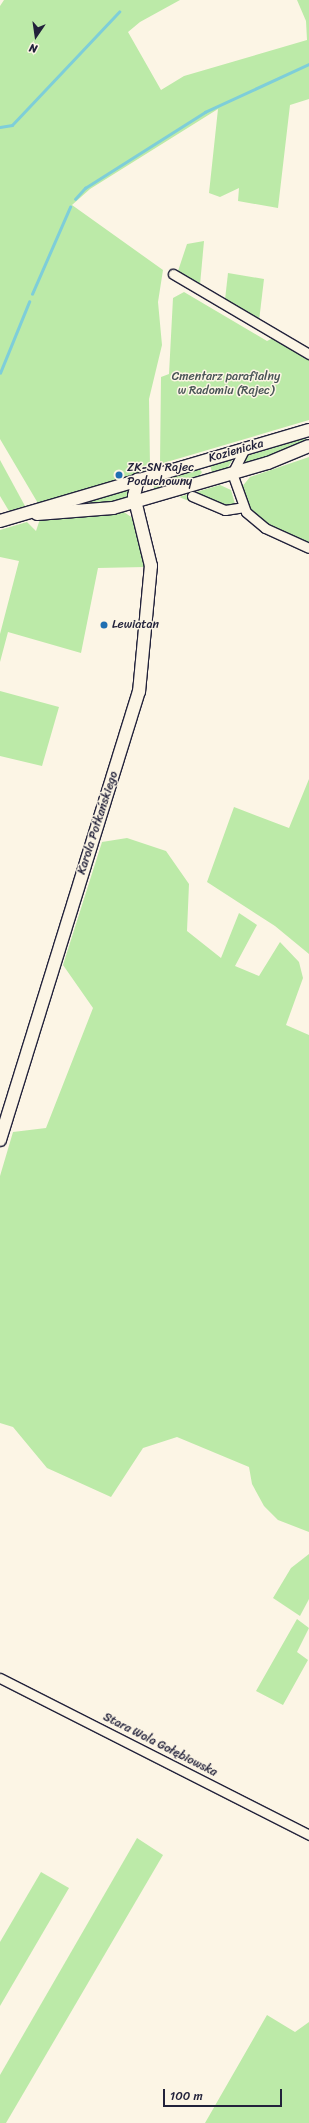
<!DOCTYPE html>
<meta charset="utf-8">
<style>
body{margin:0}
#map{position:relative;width:309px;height:2123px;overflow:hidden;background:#fcf5e5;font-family:Sriracha,sans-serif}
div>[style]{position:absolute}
.green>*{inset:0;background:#bceaa8}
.stream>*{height:2.5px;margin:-1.25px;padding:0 1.25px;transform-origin:1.25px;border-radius:1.25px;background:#7eced9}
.roads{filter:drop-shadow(1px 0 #22223b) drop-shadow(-1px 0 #22223b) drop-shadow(0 1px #22223b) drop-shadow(0 -1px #22223b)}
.street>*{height:9px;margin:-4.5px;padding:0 4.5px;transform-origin:4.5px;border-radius:4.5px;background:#fcf5e5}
.secondary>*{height:12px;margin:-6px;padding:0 6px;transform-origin:6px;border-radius:6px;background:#fcf5e5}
.dots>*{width:11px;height:11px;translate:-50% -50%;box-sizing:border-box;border:2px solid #fcf5e5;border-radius:50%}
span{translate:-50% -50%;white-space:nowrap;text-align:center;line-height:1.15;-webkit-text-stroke:3px #fcf5e5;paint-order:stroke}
.park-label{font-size:12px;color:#485456}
.street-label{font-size:12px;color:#22223b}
.poi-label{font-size:12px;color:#22223b}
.left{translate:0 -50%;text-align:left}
.north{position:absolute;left:16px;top:16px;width:40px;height:40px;-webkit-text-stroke:3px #fcf5e5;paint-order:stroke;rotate:193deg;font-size:11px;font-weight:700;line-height:16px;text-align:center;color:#22223b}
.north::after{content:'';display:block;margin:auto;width:14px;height:18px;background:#22223b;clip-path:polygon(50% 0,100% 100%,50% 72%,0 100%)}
.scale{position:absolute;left:163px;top:2089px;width:119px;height:18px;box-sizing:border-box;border:2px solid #22223b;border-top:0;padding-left:5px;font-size:12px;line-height:14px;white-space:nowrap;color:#22223b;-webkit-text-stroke:3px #fcf5e5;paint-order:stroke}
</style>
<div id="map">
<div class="green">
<i style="clip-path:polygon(4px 0,180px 0,140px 22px,128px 32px,161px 90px,184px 76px,307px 40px,306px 21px,297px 0,309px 0,309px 99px,290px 105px,278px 208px,238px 201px,239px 188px,220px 197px,209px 193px,218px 109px,90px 189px,72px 205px,163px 270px,158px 302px,162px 345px,149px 399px,150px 467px,138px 475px,39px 505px,0 439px,0 6px)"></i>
<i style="clip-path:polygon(204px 241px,200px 285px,178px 271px,187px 244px)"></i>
<i style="clip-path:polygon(228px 273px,264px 279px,259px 321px,225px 300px)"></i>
<i style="clip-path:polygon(184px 292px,267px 341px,277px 336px,281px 344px,289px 345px,309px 356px,309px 420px,160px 464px,161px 377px,169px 374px,173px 298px)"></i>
<i style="clip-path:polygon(306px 438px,307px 441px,280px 453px,236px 468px,247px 456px)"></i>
<i style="clip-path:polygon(234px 457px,227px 469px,212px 473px,210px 464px)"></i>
<i style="clip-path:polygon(309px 457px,309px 544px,263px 521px,250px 510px,241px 488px,250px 477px)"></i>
<i style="clip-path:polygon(0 460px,25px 506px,9px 511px,0 496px)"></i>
<i style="clip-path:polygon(198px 468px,202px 472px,199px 477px,155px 491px,152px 480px)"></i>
<i style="clip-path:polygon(220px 485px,231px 490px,235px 504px,231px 508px,192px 493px,189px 501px,179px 497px)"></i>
<i style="clip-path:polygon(128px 486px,129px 497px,99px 507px,74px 508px,72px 504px,120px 492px)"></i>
<i style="clip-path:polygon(124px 512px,134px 519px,145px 567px,98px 568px,81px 653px,8px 632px,0 662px,0 634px,19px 561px,0 557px,0 530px,27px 522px,36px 531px,40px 519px)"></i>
<i style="clip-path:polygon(0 691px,59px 707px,42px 766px,0 756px)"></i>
<i style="clip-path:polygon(309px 779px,309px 954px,275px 926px,207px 882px,234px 807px,289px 828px)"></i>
<i style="clip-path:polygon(127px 838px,166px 851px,189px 884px,187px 931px,221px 958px,239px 913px,257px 925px,235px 966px,259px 976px,280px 942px,299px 962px,303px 978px,286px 1025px,309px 1035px,309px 1532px,278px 1520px,264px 1506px,252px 1484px,249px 1467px,177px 1437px,143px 1448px,111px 1497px,47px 1468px,13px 1427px,0 1423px,0 1176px,13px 1132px,46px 1128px,93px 1008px,63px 965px,102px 842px)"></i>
<i style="clip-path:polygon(309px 1554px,309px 1599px,300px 1616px,273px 1598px,291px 1568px)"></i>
<i style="clip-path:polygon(297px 1619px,309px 1628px,297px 1652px,308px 1660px,283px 1705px,256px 1691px)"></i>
<i style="clip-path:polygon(137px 1838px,163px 1855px,6px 2123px,0 2123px,0 2075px)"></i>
<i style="clip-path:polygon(41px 1872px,69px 1888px,0 2006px,0 1942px)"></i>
<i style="clip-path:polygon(267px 2015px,295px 2032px,309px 2022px,309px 2123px,205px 2123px)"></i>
</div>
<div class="stream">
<i style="left:0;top:127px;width:12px;rotate:-9deg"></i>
<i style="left:12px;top:125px;width:156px;rotate:-46.6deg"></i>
<i style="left:75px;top:199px;width:15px;rotate:-48deg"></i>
<i style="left:85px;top:188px;width:142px;rotate:-32.3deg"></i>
<i style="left:205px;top:112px;width:115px;rotate:-24.8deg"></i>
<i style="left:32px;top:294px;width:95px;rotate:-66.4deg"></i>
<i style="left:0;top:373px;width:77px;rotate:-67.8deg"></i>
</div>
<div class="roads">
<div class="street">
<i style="left:173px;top:274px;width:158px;rotate:30.5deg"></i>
<i style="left:245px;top:448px;width:28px;rotate:117deg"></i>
<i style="left:232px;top:473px;width:41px;rotate:70.3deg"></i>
<i style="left:246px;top:512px;width:25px;rotate:40deg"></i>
<i style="left:265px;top:528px;width:48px;rotate:24.4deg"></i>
<i style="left:192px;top:496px;width:36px;rotate:23deg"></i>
<i style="left:225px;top:510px;width:18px;rotate:-9deg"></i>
<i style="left:0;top:1678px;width:347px;rotate:26.9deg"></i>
</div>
<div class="secondary">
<i style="left:37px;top:514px;width:76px;rotate:-4.5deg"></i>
<i style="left:113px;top:508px;width:161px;rotate:-16.2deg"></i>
<i style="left:268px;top:463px;width:44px;rotate:-22.5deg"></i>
<i style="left:0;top:521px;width:322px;rotate:-16.4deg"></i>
<i style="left:0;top:1140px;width:469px;rotate:-72.8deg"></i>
<i style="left:139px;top:692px;width:127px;rotate:-84.6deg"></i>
<i style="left:151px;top:566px;width:72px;rotate:-103.7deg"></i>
<i style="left:134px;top:496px;width:17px;rotate:-77deg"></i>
</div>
</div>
<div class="dots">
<i style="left:119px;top:475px;background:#1f6fb2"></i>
<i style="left:104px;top:625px;background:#1f6fb2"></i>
</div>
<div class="park-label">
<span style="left:226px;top:384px">Cmentarz parafialny<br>w Radomiu (Rajec)</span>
</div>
<div class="street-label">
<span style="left:236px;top:451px;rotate:-16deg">Kozienicka</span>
<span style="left:98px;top:823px;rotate:-72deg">Karola Potkańskiego</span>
<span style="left:160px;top:1745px;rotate:27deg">Stara Wola Gołębiowska</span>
</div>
<div class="poi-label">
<span class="left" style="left:127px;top:475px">ZK-SN Rajec<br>Poduchowny</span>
<span class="left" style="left:112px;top:625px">Lewiatan</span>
</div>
<div class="north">N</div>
<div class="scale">100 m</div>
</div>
